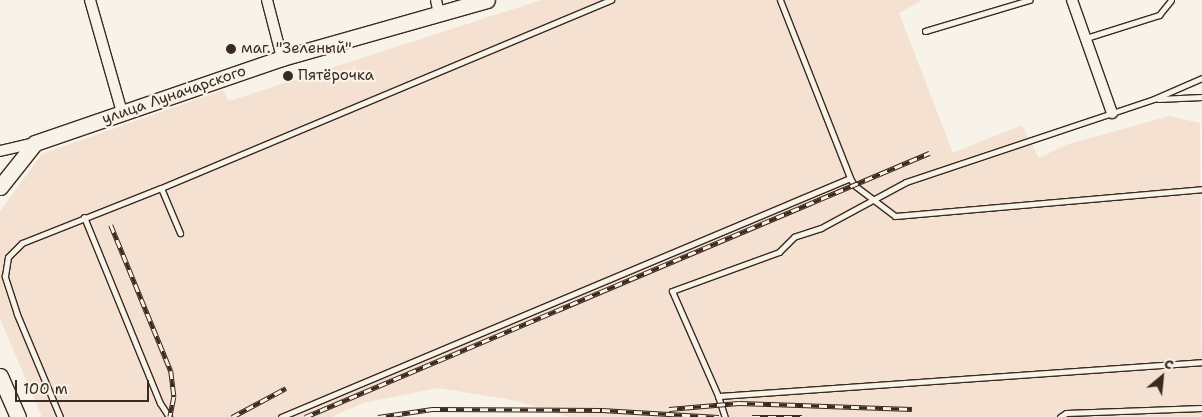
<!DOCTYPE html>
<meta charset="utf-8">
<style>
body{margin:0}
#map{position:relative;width:1202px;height:417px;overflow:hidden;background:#f7f3e8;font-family:"Shantell Sans",sans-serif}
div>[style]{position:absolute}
.built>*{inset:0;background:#f4e1d2}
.roads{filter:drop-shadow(1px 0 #3b2a1e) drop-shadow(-1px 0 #3b2a1e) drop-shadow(0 1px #3b2a1e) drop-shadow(0 -1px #3b2a1e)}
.lane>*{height:5px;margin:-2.5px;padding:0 2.5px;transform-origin:2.5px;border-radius:2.5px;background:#f7f3e8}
.street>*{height:10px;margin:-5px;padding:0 5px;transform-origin:5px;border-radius:5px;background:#f7f3e8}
.secondary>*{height:15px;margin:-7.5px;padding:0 7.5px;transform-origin:7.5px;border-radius:7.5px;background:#f7f3e8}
.rail>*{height:4.5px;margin-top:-2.25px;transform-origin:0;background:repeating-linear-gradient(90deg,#f7f3e8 0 8px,#3b2a1e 0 16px);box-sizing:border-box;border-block:1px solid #3b2a1e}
.dots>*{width:14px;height:14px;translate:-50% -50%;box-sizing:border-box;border:2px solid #f7f3e8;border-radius:50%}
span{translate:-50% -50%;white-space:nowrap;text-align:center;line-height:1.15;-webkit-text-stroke:4.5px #f7f3e8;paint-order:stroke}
.poi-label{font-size:15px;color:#3b2a1e}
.left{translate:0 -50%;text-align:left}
.street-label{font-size:15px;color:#3b2a1e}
.north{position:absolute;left:1137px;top:352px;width:50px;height:50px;-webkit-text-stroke:4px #f7f3e8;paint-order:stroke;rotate:28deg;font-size:14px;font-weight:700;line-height:20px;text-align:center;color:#3b2a1e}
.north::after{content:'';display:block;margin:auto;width:18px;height:22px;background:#3b2a1e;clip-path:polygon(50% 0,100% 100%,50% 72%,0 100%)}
.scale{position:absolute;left:15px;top:380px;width:134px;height:22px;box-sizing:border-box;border:2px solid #3b2a1e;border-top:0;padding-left:6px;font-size:15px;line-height:18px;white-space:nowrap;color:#3b2a1e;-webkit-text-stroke:4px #f7f3e8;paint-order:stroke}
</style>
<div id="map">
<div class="built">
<i style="clip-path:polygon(541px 0,922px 0,899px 13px,953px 153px,1022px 125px,1039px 158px,1065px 145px,1169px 116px,1200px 123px,1202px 417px,568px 417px,517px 401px,438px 388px,363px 403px,331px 417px,42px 417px,0 319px,0 211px,42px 154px,223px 90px,229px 101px)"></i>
</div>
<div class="roads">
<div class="lane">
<i style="left:780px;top:0;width:191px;rotate:68.5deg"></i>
<i style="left:925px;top:31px;width:109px;rotate:-16.6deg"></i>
<i style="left:1086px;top:38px;width:77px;rotate:-17.5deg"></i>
<i style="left:1159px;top:15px;width:19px;rotate:-51deg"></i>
<i style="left:1202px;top:78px;width:52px;rotate:156.4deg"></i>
<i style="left:1154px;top:99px;width:262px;rotate:161.5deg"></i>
<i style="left:906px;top:182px;width:97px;rotate:151.6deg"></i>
<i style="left:821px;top:228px;width:28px;rotate:162deg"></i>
<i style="left:794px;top:237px;width:21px;rotate:135deg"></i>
<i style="left:779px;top:252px;width:114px;rotate:160deg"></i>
<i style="left:672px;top:291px;width:115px;rotate:66.3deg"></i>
<i style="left:718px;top:396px;width:485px;rotate:-4deg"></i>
<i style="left:1158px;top:99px;width:44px;rotate:-2.6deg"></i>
<i style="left:161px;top:188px;width:488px;rotate:-22.7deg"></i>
<i style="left:84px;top:217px;width:201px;rotate:67.8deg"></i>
<i style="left:160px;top:403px;width:17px;rotate:57deg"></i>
<i style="left:718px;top:396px;width:22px;rotate:72deg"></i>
<i style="left:60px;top:417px;width:112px;rotate:-112.7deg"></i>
<i style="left:17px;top:314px;width:40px;rotate:-108deg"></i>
<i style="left:5px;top:276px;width:19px;rotate:-81deg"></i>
<i style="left:8px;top:257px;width:20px;rotate:-45deg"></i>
<i style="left:22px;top:243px;width:149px;rotate:-21.6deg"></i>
<i style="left:161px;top:188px;width:49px;rotate:67.1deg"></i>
<i style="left:281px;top:417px;width:617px;rotate:-22.78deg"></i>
<i style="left:850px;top:178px;width:8px;rotate:60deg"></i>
<i style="left:854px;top:185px;width:51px;rotate:37.1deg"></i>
<i style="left:895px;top:216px;width:308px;rotate:-5deg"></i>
<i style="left:1060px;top:417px;width:7px;rotate:-34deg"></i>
<i style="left:1066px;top:413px;width:136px;rotate:-2.1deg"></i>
</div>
<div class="street">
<i style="left:90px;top:0;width:116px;rotate:74.1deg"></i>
<i style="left:267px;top:0;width:60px;rotate:75.5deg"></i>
<i style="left:436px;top:0;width:14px;rotate:78deg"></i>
<i style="left:1072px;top:0;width:120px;rotate:70.5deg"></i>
<i style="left:0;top:151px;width:36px;rotate:-13deg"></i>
</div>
<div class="secondary">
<i style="left:0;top:187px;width:56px;rotate:-51.5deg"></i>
<i style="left:35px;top:143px;width:261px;rotate:-19deg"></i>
<i style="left:282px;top:58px;width:213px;rotate:-15.8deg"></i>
<i style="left:0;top:376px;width:45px;rotate:66.3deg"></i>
</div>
</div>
<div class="rail">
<i style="left:111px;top:225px;width:158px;rotate:67.7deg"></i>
<i style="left:171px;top:371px;width:26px;rotate:83deg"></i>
<i style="left:174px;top:397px;width:20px;rotate:101deg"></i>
<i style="left:669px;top:409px;width:70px;rotate:-4.9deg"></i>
<i style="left:739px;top:403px;width:173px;rotate:2deg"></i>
<i style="left:232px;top:417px;width:61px;rotate:-28.2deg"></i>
<i style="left:305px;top:417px;width:678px;rotate:-22.93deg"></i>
<i style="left:378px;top:417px;width:55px;rotate:-8.4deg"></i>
<i style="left:432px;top:409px;width:170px;rotate:0.3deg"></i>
<i style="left:602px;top:410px;width:117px;rotate:3.4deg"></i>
<i style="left:752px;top:417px;width:50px"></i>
</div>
<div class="dots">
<i style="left:231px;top:49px;background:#3b2a1e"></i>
<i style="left:288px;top:76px;background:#3b2a1e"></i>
</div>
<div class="poi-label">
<span class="left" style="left:241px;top:49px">маг. "Зеленый"</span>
<span class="left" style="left:298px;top:76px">Пятёрочка</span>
</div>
<div class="street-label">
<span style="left:174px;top:95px;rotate:-19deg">улица Луначарского</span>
</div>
<div class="north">С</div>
<div class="scale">100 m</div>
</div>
